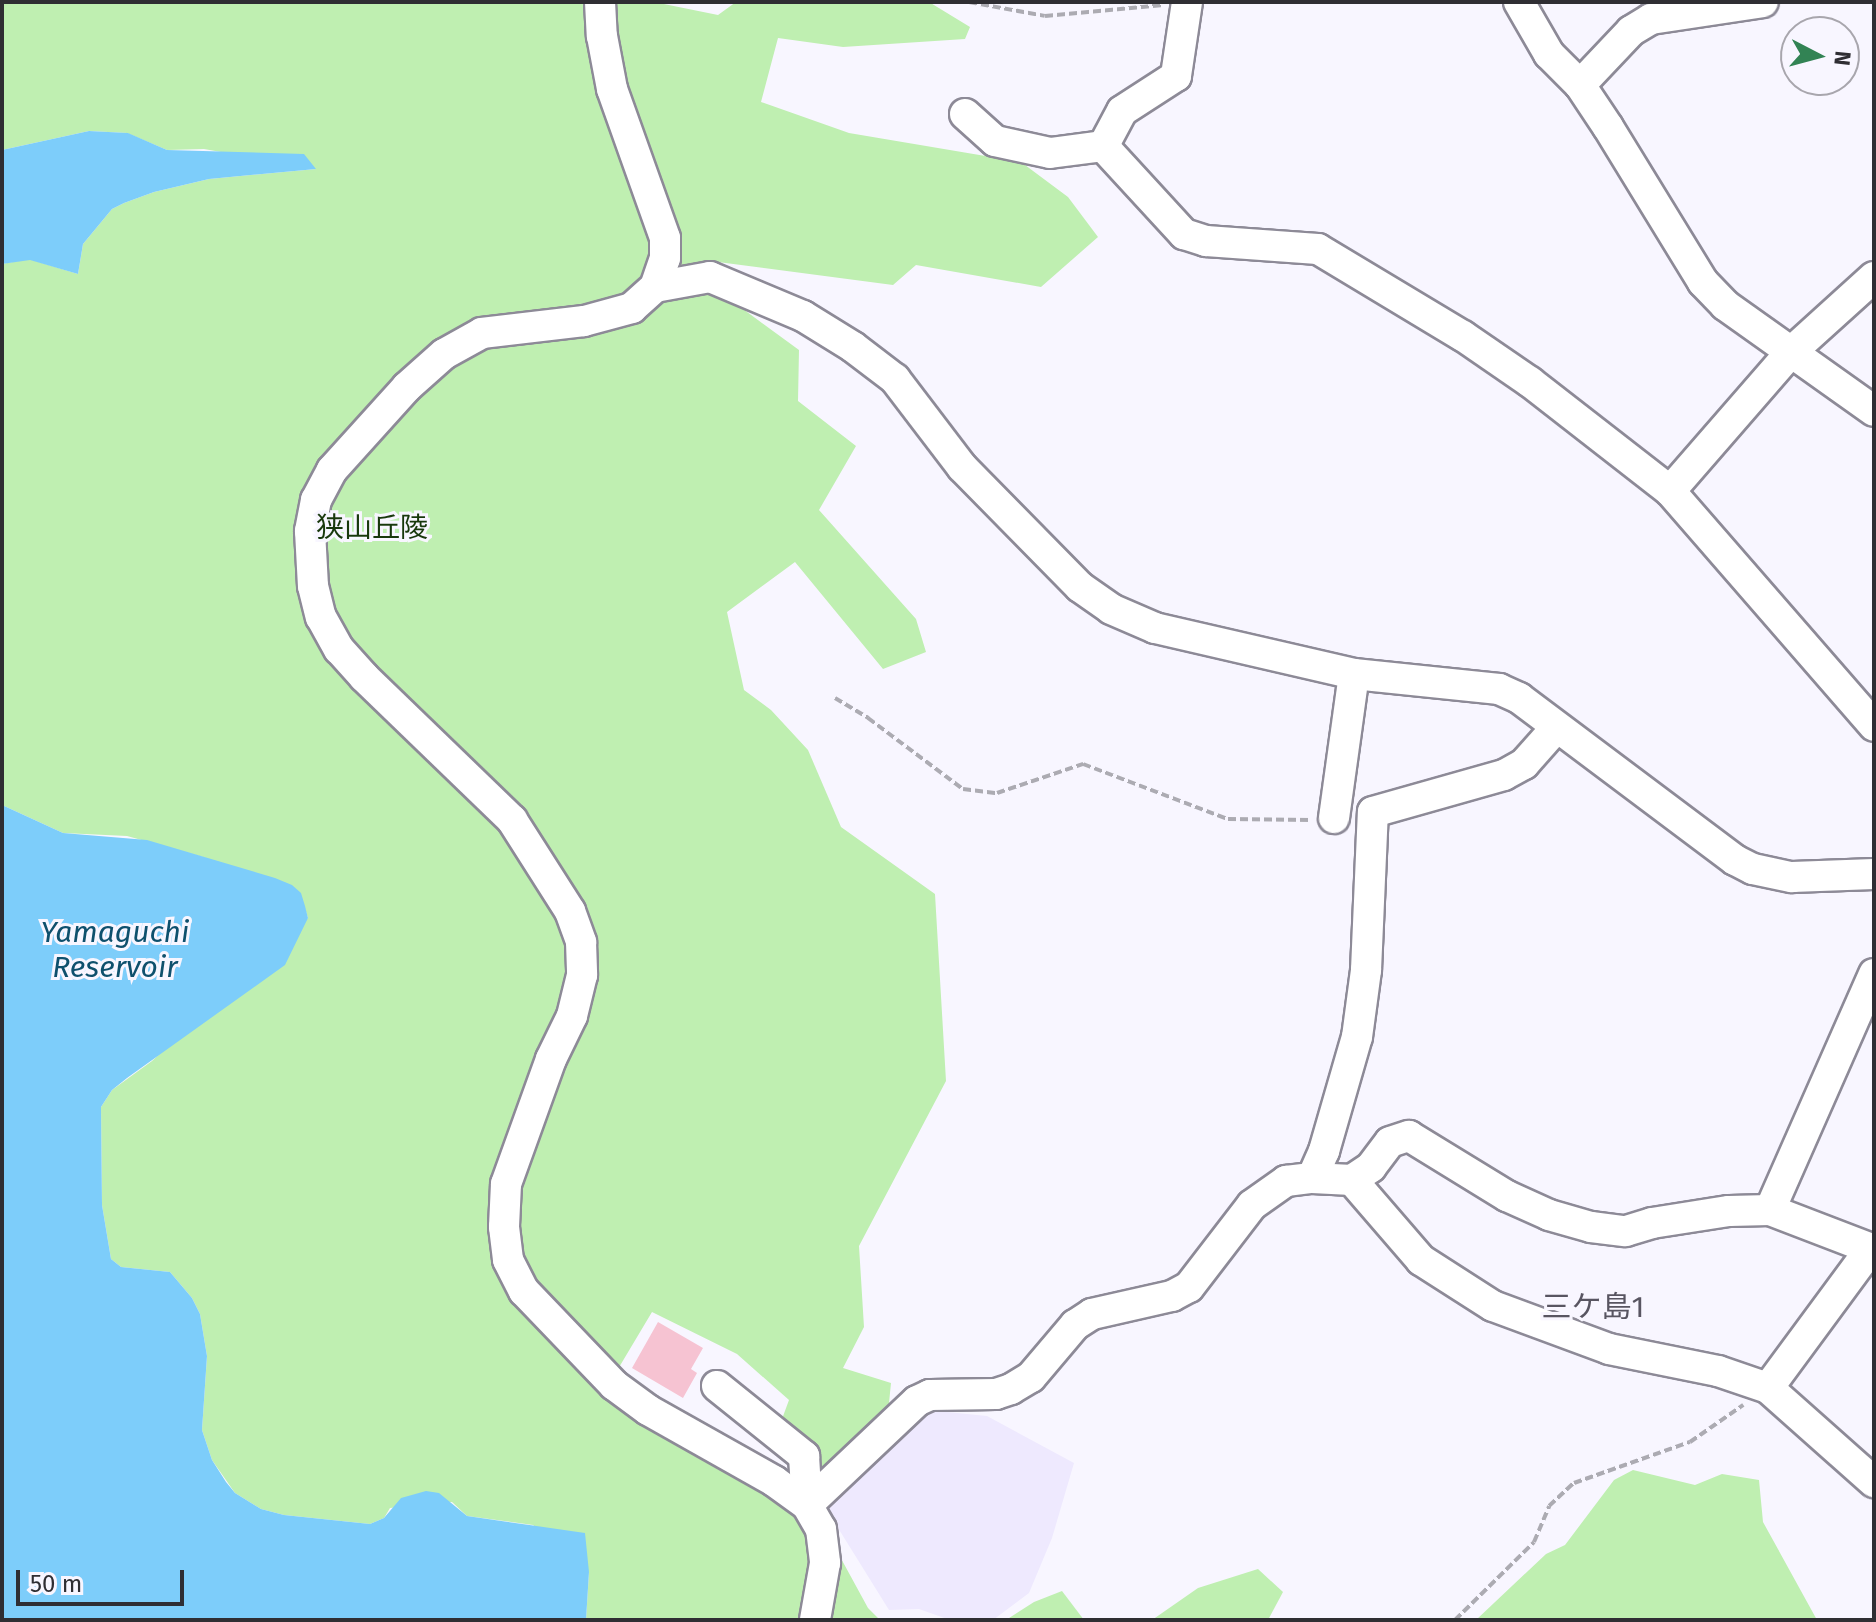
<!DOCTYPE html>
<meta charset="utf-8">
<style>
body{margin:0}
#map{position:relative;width:1876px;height:1622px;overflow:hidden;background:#f8f6ff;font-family:"Fira Sans","Noto Sans JP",sans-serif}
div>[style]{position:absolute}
.built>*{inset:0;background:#eee9fe}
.green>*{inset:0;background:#bfefb1}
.water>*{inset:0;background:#7dcdfa}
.building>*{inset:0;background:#f6c3d2}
.path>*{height:4px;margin-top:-2px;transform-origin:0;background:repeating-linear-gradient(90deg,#acabb2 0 8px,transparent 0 12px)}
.roads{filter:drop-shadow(2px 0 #8d8a97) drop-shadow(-2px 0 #8d8a97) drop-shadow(0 2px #8d8a97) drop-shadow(0 -2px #8d8a97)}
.minor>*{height:30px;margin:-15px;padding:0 15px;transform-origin:15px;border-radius:15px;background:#fff}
span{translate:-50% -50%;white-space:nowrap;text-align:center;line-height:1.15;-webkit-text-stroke:6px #f8f6ff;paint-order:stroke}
.park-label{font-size:28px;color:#18380c}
.water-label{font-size:30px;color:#0e506d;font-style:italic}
.neighbourhood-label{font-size:30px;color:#585561}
.frame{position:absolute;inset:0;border:4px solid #2f2e33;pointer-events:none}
.north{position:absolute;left:1780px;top:16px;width:80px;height:80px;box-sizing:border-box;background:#f8f6ff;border:2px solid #a8a6ad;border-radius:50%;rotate:96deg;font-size:22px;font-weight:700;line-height:32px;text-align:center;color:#2f2e33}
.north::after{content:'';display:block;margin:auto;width:28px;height:36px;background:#328354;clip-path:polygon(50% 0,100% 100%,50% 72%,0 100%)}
.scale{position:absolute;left:16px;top:1570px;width:168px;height:36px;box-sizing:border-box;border:4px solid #2f2e33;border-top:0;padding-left:10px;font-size:24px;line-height:28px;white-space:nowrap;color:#2f2e33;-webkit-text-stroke:6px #f8f6ff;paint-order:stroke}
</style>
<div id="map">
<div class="built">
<i style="clip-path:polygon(927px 1410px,987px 1416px,1074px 1463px,1052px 1538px,1029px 1593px,993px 1620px,950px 1620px,919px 1609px,889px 1610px,820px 1499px)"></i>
</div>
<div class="green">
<i style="clip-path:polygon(2px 2px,654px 2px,718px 15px,736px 2px,929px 2px,970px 27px,965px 39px,843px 47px,778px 38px,761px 102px,849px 133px,1021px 162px,1068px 197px,1098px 237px,1041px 287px,916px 265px,893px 285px,718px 262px,743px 309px,799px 350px,798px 401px,856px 446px,819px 510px,916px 619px,926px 652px,883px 669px,795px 562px,727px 612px,744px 690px,771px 710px,808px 750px,841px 827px,935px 894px,946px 1081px,859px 1246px,864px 1327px,843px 1368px,891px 1383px,887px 1423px,824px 1476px,782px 1419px,789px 1400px,737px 1354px,652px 1312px,615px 1374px,780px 1491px,838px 1553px,868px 1608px,880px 1620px,586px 1620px,589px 1572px,533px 1525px,467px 1516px,452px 1502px,390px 1508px,384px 1518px,370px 1524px,284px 1515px,261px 1509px,235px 1493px,212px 1460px,202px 1430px,207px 1356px,200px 1314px,192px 1298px,170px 1272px,121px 1267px,111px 1259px,102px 1205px,101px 1107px,112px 1090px,152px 1061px,308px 918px,300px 893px,203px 857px,127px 836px,63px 833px,2px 805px,2px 264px,29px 259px,78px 274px,83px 244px,112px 209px,124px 203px,154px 192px,209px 179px,316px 169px,204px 149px,167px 150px,127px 133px,89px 131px,2px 150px)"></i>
<i style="clip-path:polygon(1633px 1470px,1695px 1485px,1722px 1474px,1759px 1480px,1763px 1522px,1817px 1620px,1476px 1620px,1546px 1554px,1565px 1545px,1614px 1480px)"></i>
<i style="clip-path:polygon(1258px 1569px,1283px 1592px,1268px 1620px,1152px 1620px,1198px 1588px)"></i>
<i style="clip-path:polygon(1062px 1591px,1084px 1620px,1006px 1620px,1034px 1602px)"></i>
</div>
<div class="water">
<i style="clip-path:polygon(89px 131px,128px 133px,167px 150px,304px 154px,316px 169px,209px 179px,154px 192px,124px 203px,112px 209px,83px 244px,78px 274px,30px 260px,2px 264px,2px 150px)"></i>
<i style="clip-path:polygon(2px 805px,63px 833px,147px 840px,275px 878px,292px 885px,301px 893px,305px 906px,308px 918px,285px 965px,127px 1078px,112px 1090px,101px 1107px,102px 1205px,111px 1259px,121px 1267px,170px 1272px,192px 1298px,200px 1314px,207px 1356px,202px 1430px,212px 1460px,226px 1482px,235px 1493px,261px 1509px,284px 1515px,370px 1524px,384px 1518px,401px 1498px,426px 1491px,439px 1493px,467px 1516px,585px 1533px,589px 1572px,586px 1620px,2px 1620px)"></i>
</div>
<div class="building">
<i style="clip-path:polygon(658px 1322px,703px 1348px,691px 1369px,697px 1373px,683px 1398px,632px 1368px)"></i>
</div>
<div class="path">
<i style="left:969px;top:2px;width:77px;rotate:10.4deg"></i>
<i style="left:1045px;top:16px;width:119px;rotate:-5.3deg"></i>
<i style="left:835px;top:698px;width:39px;rotate:31deg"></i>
<i style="left:868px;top:718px;width:119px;rotate:36.8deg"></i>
<i style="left:963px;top:789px;width:34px;rotate:7deg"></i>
<i style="left:997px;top:793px;width:91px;rotate:-18.6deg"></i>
<i style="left:1083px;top:764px;width:155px;rotate:20.8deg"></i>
<i style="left:1228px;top:819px;width:83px;rotate:0.7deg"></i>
<i style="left:1455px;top:1620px;width:111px;rotate:-44.6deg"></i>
<i style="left:1534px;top:1542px;width:39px;rotate:-67deg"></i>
<i style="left:1549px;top:1506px;width:34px;rotate:-43deg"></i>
<i style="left:1574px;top:1483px;width:123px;rotate:-19.5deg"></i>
<i style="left:1690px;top:1442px;width:65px;rotate:-34.9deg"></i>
</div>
<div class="roads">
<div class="minor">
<i style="left:600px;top:2px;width:34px;rotate:87deg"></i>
<i style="left:602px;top:36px;width:54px;rotate:79.3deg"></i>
<i style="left:612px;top:89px;width:158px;rotate:70.4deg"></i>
<i style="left:665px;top:238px;width:20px;rotate:90deg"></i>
<i style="left:665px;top:258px;width:31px;rotate:109deg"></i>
<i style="left:655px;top:287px;width:31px;rotate:138deg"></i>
<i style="left:632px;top:308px;width:50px;rotate:164.8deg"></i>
<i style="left:584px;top:321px;width:103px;rotate:173.3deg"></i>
<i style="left:482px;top:333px;width:43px;rotate:151.1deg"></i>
<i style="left:444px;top:354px;width:50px;rotate:138.3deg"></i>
<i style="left:407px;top:387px;width:112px;rotate:132.1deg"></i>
<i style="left:332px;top:470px;width:34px;rotate:118deg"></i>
<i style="left:316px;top:500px;width:32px;rotate:101deg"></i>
<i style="left:310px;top:531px;width:55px;rotate:86.9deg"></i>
<i style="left:313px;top:586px;width:32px;rotate:76deg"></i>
<i style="left:321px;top:617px;width:37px;rotate:61deg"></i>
<i style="left:339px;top:649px;width:38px;rotate:48deg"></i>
<i style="left:364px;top:677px;width:206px;rotate:44deg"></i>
<i style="left:512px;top:820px;width:108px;rotate:57.5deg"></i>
<i style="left:570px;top:911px;width:33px;rotate:70deg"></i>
<i style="left:581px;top:942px;width:33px;rotate:88deg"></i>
<i style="left:582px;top:975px;width:42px;rotate:103.7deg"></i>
<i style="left:572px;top:1016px;width:48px;rotate:116deg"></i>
<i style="left:551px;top:1059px;width:133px;rotate:109.8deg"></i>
<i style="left:506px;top:1184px;width:43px;rotate:92.7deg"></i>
<i style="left:504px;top:1227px;width:33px;rotate:83deg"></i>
<i style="left:508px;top:1260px;width:35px;rotate:63deg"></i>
<i style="left:524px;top:1291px;width:130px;rotate:46.2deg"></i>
<i style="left:614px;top:1385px;width:42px;rotate:36.3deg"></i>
<i style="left:648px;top:1410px;width:145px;rotate:29.4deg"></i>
<i style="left:774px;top:1481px;width:41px;rotate:36deg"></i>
<i style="left:807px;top:1505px;width:28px;rotate:60deg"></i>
<i style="left:821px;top:1529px;width:34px;rotate:83deg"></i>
<i style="left:825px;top:1563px;width:58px;rotate:100deg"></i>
<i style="left:1187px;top:2px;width:75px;rotate:98.5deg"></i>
<i style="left:1176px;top:76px;width:64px;rotate:147.1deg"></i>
<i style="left:1122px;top:111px;width:40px;rotate:118deg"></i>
<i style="left:1103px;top:146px;width:120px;rotate:47.4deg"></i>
<i style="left:1184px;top:234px;width:23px;rotate:18deg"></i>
<i style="left:1206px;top:241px;width:112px;rotate:4.1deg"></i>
<i style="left:1318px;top:249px;width:169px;rotate:31deg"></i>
<i style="left:1463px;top:336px;width:81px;rotate:34.5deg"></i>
<i style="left:1530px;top:382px;width:177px;rotate:37.9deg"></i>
<i style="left:1519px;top:2px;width:60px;rotate:60deg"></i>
<i style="left:1549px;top:54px;width:44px;rotate:45deg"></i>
<i style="left:1580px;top:85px;width:50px;rotate:56.3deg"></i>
<i style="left:1608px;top:127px;width:182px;rotate:58.5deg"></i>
<i style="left:1703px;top:282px;width:32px;rotate:46deg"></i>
<i style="left:1725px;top:305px;width:183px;rotate:35.4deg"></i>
<i style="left:1580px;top:85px;width:74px;rotate:-46.6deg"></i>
<i style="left:1631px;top:31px;width:23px;rotate:-31deg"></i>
<i style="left:1651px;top:19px;width:113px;rotate:-8.6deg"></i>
<i style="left:965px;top:114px;width:40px;rotate:42deg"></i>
<i style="left:995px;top:141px;width:56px;rotate:12.3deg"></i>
<i style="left:1050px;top:153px;width:53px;rotate:-7.5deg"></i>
<i style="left:1874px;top:277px;width:113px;rotate:137.9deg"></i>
<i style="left:1790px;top:353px;width:183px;rotate:131deg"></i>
<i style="left:1670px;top:491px;width:311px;rotate:49deg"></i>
<i style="left:655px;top:287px;width:56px;rotate:-10.3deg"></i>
<i style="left:710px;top:277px;width:101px;rotate:22.8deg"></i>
<i style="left:803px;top:316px;width:59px;rotate:31.8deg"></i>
<i style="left:853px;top:347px;width:53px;rotate:37.3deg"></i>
<i style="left:895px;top:379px;width:111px;rotate:52.7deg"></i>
<i style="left:962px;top:467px;width:168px;rotate:45.5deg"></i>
<i style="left:1080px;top:587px;width:38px;rotate:35deg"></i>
<i style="left:1111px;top:609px;width:48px;rotate:23.4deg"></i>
<i style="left:1155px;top:628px;width:204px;rotate:13deg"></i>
<i style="left:1354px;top:674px;width:146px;rotate:5.9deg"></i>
<i style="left:1499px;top:689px;width:22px;rotate:24deg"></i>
<i style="left:1519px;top:698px;width:270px;rotate:36.9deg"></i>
<i style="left:1735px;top:860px;width:20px;rotate:27deg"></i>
<i style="left:1753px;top:869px;width:40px;rotate:12deg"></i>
<i style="left:1792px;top:877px;width:82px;rotate:-2.1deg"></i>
<i style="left:1334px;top:818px;width:145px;rotate:-82.1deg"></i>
<i style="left:1874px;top:974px;width:258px;rotate:113.8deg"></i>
<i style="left:1770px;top:1210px;width:111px;rotate:21deg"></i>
<i style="left:1312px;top:1178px;width:40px;rotate:2.9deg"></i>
<i style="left:1352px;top:1180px;width:106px;rotate:49.2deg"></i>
<i style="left:1421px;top:1260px;width:85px;rotate:32.6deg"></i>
<i style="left:1493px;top:1306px;width:124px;rotate:20.3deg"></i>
<i style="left:1609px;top:1349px;width:111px;rotate:11.4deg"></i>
<i style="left:1718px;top:1371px;width:53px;rotate:18.8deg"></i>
<i style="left:1768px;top:1388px;width:142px;rotate:41.6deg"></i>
<i style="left:1352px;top:1180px;width:23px;rotate:-34deg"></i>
<i style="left:1371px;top:1167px;width:31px;rotate:-53deg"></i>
<i style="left:1390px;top:1142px;width:20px;rotate:-18deg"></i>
<i style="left:1409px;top:1136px;width:115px;rotate:31.5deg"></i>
<i style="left:1507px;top:1196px;width:46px;rotate:24.3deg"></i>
<i style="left:1549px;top:1215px;width:44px;rotate:15.9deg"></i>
<i style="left:1591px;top:1227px;width:35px;rotate:7deg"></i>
<i style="left:1626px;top:1231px;width:27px;rotate:-17deg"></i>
<i style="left:1652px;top:1223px;width:78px;rotate:-8.9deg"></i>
<i style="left:1729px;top:1211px;width:41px;rotate:-1.4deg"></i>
<i style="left:717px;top:1386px;width:112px;rotate:38.8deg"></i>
<i style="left:804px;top:1456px;width:49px;rotate:86.5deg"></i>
<i style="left:1768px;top:1388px;width:162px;rotate:-53.6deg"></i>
<i style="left:1864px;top:1258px;width:12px;rotate:-31deg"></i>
<i style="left:807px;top:1505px;width:151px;rotate:-43.4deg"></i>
<i style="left:917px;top:1401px;width:14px;rotate:-25deg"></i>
<i style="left:930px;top:1395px;width:66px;rotate:-0.9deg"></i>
<i style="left:996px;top:1394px;width:16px;rotate:-18deg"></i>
<i style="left:1011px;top:1389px;width:23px;rotate:-31deg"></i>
<i style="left:1031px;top:1377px;width:68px;rotate:-49.8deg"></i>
<i style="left:1075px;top:1325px;width:20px;rotate:-33deg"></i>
<i style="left:1092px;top:1314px;width:82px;rotate:-12.7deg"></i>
<i style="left:1172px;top:1296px;width:19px;rotate:-28deg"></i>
<i style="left:1189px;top:1287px;width:103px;rotate:-52.5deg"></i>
<i style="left:1252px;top:1205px;width:42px;rotate:-35.2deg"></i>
<i style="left:1286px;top:1181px;width:26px;rotate:-7deg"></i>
<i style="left:1312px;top:1178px;width:30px;rotate:-66deg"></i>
<i style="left:1324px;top:1151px;width:119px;rotate:-73.9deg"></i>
<i style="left:1357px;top:1037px;width:68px;rotate:-82.3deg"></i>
<i style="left:1366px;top:970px;width:158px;rotate:-87.5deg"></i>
<i style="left:1373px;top:812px;width:136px;rotate:-15.8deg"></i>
<i style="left:1504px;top:775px;width:23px;rotate:-29deg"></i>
<i style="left:1524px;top:764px;width:48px;rotate:-48.4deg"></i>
</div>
</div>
<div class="park-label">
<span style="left:372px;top:528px">狭山丘陵</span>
</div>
<div class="water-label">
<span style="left:115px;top:949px">Yamaguchi<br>Reservoir</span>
</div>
<div class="neighbourhood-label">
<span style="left:1593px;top:1307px">三ケ島1</span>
</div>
<div class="frame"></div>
<div class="north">N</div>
<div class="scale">50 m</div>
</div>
